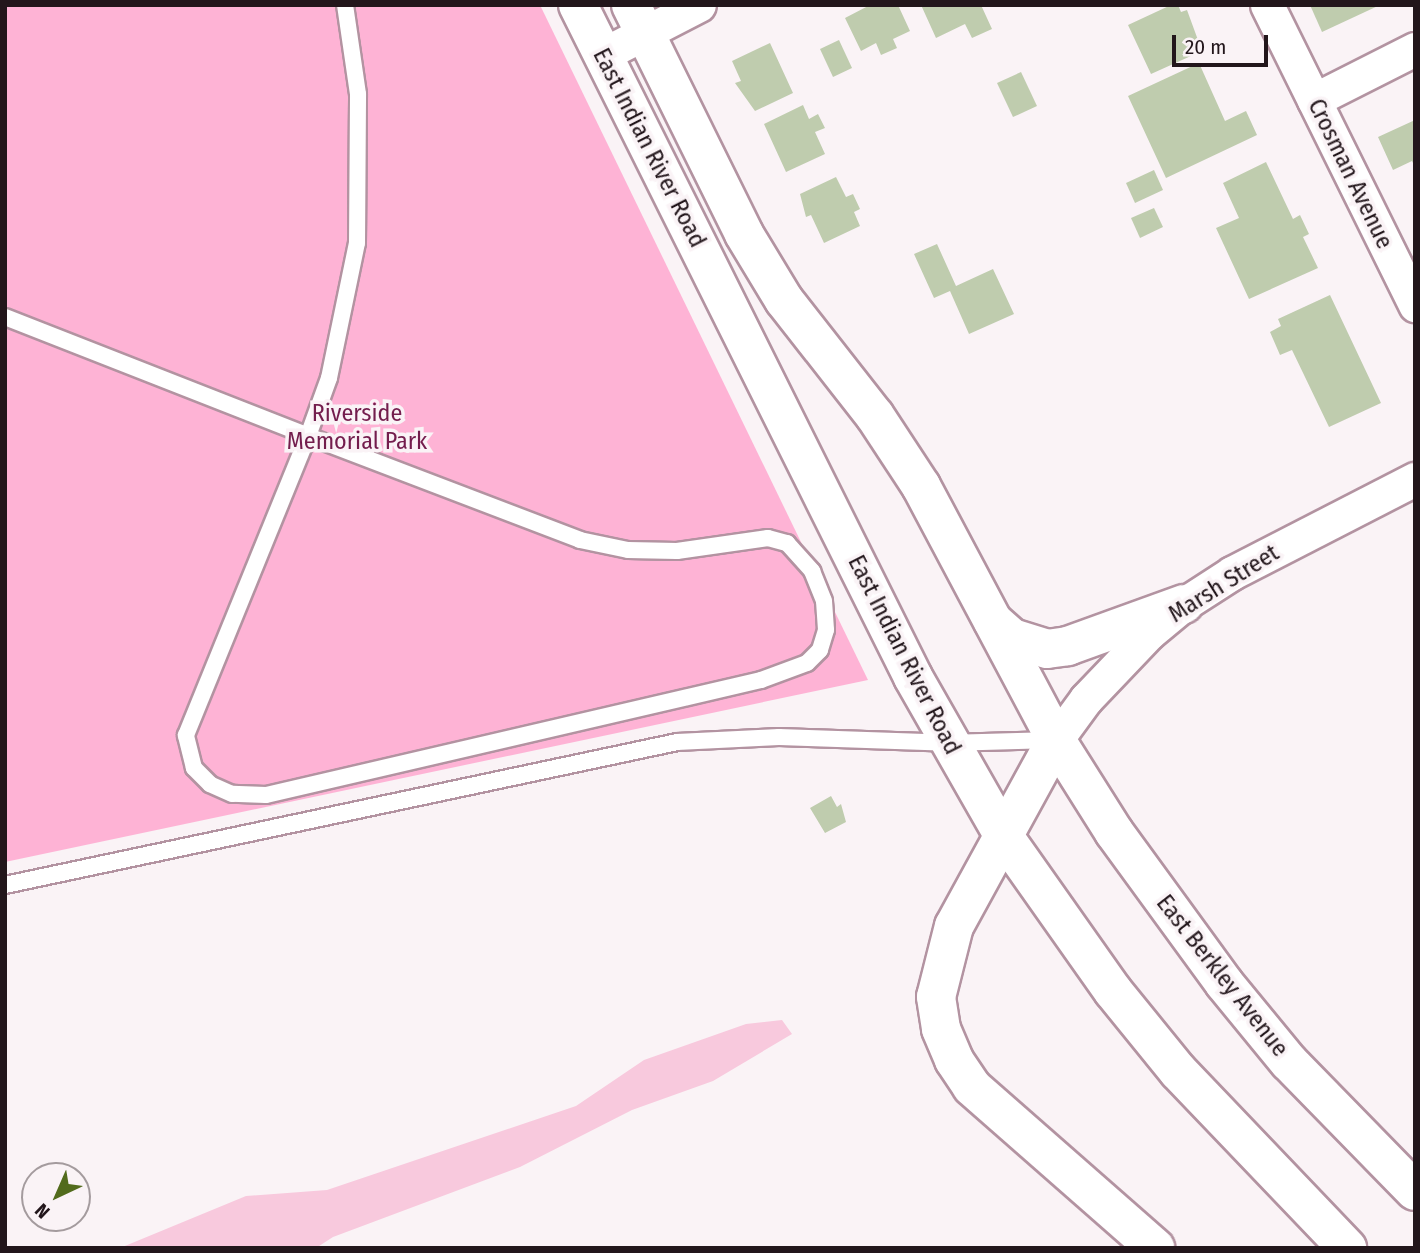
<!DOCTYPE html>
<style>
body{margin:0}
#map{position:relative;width:1420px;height:1253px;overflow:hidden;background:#faf3f6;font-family:"Fira Sans Condensed",sans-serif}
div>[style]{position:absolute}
.green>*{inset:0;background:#feb3d5}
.water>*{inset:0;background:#f8c9dd}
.building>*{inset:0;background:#bfccae}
.roads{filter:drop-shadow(2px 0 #b393a1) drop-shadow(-2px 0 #b393a1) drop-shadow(0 2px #b393a1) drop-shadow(0 -2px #b393a1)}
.lane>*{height:16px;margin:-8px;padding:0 8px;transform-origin:8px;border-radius:8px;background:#fff}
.street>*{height:33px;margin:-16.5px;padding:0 16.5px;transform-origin:16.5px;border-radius:16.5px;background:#fff}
.secondary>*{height:38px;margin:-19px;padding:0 19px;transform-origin:19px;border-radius:19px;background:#fff}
.primary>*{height:38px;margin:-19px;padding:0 19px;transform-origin:19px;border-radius:19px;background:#fff}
span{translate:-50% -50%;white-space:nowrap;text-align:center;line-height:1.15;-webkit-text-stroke:7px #faf3f6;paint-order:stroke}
.street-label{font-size:24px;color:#22161b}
.park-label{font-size:24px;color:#731d4d}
.frame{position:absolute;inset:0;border:7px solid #22161b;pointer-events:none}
.north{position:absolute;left:21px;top:1162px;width:70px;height:70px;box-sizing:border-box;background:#faf3f6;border:2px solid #a49b9e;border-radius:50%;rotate:224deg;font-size:19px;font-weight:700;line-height:28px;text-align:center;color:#22161b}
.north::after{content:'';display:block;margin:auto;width:24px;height:32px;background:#526b1c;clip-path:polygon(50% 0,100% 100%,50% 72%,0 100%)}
.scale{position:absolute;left:1172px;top:35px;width:96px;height:32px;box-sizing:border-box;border:4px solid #22161b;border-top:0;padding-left:9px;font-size:21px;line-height:24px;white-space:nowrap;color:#22161b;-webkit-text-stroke:5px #faf3f6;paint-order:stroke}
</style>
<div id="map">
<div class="green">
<i style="clip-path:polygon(5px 5px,540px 5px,868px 680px,5px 862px)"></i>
</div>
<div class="water">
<i style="clip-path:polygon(782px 1020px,792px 1034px,713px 1081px,632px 1110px,520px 1167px,333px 1237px,316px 1248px,120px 1248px,246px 1196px,327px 1190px,576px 1106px,644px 1060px,746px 1024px)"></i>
</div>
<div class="building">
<i style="clip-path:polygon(870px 5px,898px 5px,910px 31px,893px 39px,897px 48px,881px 55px,876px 43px,861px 51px,845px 18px)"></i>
<i style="clip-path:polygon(921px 5px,981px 5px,992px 29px,972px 38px,965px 24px,936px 38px)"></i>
<i style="clip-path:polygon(1171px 5px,1178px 5px,1181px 12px,1187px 10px,1202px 51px,1151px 74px,1128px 25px)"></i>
<i style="clip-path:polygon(1310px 5px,1380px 5px,1322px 32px)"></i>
<i style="clip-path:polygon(839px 40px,852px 68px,833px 77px,820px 49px)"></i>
<i style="clip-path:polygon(770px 43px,793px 93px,755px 111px,735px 83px,741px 81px,732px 61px)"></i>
<i style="clip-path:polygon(1199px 63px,1225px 121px,1246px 111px,1257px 135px,1166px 178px,1128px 96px)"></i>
<i style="clip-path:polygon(1021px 72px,1037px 106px,1013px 117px,997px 83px)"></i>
<i style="clip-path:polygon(803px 105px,809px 119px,818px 114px,825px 128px,815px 132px,825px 154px,786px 172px,764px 124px)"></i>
<i style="clip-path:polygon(1415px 120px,1415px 167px,1412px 161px,1393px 170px,1378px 137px)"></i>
<i style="clip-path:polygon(1266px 162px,1293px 219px,1300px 215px,1309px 234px,1303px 237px,1318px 268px,1249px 299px,1216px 228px,1239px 218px,1223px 183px)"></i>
<i style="clip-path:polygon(1154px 170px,1163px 190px,1135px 203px,1126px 183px)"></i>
<i style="clip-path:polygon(836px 177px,846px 197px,853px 194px,860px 209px,854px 212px,860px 226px,824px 243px,811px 215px,806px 217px,800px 194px)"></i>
<i style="clip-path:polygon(1154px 208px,1163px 227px,1140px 238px,1131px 218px)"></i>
<i style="clip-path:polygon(937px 244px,956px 286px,993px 269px,1014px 314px,969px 334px,950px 291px,934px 298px,914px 254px)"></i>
<i style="clip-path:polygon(1330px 295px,1381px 403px,1329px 427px,1292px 350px,1280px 355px,1270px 332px,1281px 326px,1278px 319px)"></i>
<i style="clip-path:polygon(831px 796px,837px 807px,841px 804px,846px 822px,825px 833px,810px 808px)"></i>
</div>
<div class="roads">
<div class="lane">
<i style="left:5px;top:317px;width:326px;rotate:21.4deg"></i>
<i style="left:308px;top:436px;width:62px;rotate:-70.1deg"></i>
<i style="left:329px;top:378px;width:138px;rotate:-78.3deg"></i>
<i style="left:357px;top:243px;width:149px;rotate:-89.6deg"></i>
<i style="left:358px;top:94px;width:90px;rotate:-98.3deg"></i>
<i style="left:308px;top:436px;width:291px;rotate:20.9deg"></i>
<i style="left:580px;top:540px;width:49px;rotate:11.8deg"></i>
<i style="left:628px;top:550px;width:49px;rotate:1.2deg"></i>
<i style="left:677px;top:551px;width:92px;rotate:-8.1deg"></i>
<i style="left:768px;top:538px;width:20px;rotate:15deg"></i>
<i style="left:787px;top:543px;width:38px;rotate:48deg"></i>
<i style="left:812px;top:571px;width:32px;rotate:68deg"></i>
<i style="left:824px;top:601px;width:29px;rotate:86deg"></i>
<i style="left:826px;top:630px;width:21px;rotate:107deg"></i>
<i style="left:820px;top:650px;width:18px;rotate:135deg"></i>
<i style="left:807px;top:663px;width:49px;rotate:159.7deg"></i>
<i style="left:761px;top:680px;width:508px;rotate:166.92deg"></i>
<i style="left:266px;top:795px;width:34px;rotate:-178deg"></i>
<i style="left:232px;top:794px;width:24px;rotate:-156deg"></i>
<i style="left:210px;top:784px;width:23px;rotate:-135deg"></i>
<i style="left:194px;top:768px;width:34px;rotate:-104deg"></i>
<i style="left:186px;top:735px;width:323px;rotate:-67.8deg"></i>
<i style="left:5px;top:885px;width:687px;rotate:-12.01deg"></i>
<i style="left:677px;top:742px;width:102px;rotate:-2.8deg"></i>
<i style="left:779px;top:737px;width:168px;rotate:2deg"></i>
<i style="left:947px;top:743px;width:106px;rotate:-1.6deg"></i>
</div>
<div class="street">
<i style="left:1267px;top:5px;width:335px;rotate:63.7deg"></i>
<i style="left:602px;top:55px;width:109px;rotate:-27.3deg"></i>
<i style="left:1314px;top:100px;width:113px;rotate:-26.8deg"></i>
<i style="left:1056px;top:740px;width:51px;rotate:-53.8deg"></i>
<i style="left:1086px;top:699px;width:91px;rotate:-46.3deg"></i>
<i style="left:1149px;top:633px;width:45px;rotate:-39.6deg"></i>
<i style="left:1184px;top:604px;width:57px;rotate:-32.9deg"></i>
<i style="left:1232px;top:573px;width:206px;rotate:-27.2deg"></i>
</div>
<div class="secondary">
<i style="left:1056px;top:740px;width:212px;rotate:118.7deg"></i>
<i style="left:954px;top:926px;width:73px;rotate:104.2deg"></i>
<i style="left:936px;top:997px;width:32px;rotate:81deg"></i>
<i style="left:941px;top:1029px;width:34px;rotate:67deg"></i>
<i style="left:954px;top:1060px;width:32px;rotate:56deg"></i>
<i style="left:972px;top:1087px;width:244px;rotate:41.3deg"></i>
</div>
<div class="primary">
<i style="left:578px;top:5px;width:751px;rotate:63.5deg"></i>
<i style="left:913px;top:677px;width:185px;rotate:60.3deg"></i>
<i style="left:1005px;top:838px;width:187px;rotate:54.8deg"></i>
<i style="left:1113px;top:991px;width:103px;rotate:50.9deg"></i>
<i style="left:1178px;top:1071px;width:245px;rotate:46.3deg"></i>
<i style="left:631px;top:5px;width:255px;rotate:63.7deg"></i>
<i style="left:744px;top:234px;width:77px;rotate:58.8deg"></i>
<i style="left:784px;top:300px;width:147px;rotate:51.9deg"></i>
<i style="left:875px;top:416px;width:84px;rotate:56.7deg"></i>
<i style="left:921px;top:486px;width:288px;rotate:62deg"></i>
<i style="left:1056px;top:740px;width:109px;rotate:57.8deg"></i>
<i style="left:1114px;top:832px;width:187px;rotate:53.9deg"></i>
<i style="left:1224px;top:983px;width:102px;rotate:50.6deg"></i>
<i style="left:1289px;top:1062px;width:180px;rotate:45.7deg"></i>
<i style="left:993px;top:621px;width:25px;rotate:42deg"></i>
<i style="left:1012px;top:638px;width:37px;rotate:17deg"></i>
<i style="left:1047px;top:649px;width:21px;rotate:-8deg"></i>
<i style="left:1068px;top:646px;width:123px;rotate:-19.9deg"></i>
</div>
</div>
<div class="street-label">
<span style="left:649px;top:148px;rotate:63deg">East Indian River Road</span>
<span style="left:1350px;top:174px;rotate:64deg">Crosman Avenue</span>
<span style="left:1224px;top:584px;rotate:-32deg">Marsh Street</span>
<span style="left:904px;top:655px;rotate:63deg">East Indian River Road</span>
<span style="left:1222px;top:976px;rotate:52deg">East Berkley Avenue</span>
</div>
<div class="park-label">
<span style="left:357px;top:428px">Riverside<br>Memorial Park</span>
</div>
<div class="frame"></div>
<div class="north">N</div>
<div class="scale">20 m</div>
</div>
